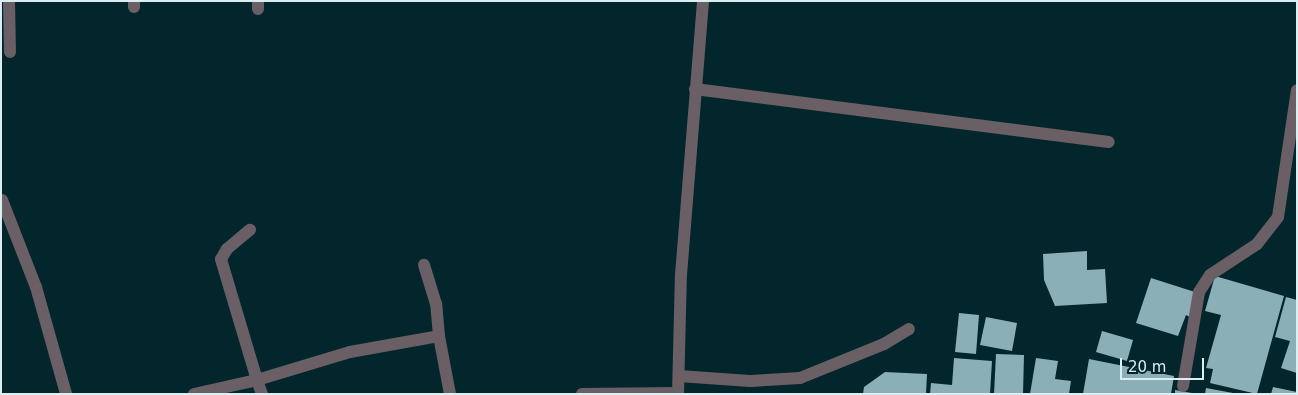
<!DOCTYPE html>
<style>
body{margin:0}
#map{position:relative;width:1298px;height:395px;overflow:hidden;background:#03262c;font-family:"DejaVu Sans",sans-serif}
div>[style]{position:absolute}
.building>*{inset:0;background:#8bafb6}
.minor>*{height:12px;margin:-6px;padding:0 6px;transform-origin:6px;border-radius:6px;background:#6a5f65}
span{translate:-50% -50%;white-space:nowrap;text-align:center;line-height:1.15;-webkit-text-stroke:5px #03262c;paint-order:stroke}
.frame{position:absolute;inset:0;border:2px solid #dbeef1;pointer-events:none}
.scale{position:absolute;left:1120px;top:358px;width:84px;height:22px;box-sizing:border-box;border:2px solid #dbeef1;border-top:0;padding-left:6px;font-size:15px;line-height:18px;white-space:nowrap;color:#dbeef1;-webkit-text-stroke:4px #03262c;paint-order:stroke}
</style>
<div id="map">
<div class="building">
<i style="clip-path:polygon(1087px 251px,1087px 270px,1105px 269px,1107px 303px,1055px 306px,1044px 280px,1043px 254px)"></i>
<i style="clip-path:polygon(1215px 276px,1284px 296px,1257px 394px,1210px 383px,1213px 369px,1206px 368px,1221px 315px,1205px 311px)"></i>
<i style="clip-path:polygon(1151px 278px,1198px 293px,1190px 317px,1186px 315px,1178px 336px,1136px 323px)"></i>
<i style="clip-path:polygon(1286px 297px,1297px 300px,1297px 373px,1281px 368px,1290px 341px,1275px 337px)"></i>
<i style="clip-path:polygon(959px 313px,979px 315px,976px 354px,955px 352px)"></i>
<i style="clip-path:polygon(986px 317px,1017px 323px,1012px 351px,980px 345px)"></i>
<i style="clip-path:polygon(1102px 331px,1133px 340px,1127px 361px,1096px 352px)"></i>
<i style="clip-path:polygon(996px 354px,1024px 355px,1023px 394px,994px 394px)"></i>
<i style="clip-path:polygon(954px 358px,992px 361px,990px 394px,930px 394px,931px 383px,952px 385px)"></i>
<i style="clip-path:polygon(1036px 358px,1058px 361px,1055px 379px,1071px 381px,1069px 394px,1030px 394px)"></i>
<i style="clip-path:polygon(1089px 359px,1174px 376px,1171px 394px,1083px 394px)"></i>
<i style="clip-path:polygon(885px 372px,927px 374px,926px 394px,863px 394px,864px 387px)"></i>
<i style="clip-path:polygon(1273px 387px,1297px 392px,1297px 394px,1271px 394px)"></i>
<i style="clip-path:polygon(1206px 388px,1233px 393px,1233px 394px,1205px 394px)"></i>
<i style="clip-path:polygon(1175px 390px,1192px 393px,1192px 394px,1175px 394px)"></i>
</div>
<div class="minor">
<i style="left:9px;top:1px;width:51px;rotate:88.9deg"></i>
<i style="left:134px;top:1px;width:6px;rotate:90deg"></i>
<i style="left:258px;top:9px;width:8px;rotate:-90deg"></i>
<i style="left:695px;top:89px;width:417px;rotate:7.3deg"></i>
<i style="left:2px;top:200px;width:93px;rotate:68.7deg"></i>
<i style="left:36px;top:287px;width:111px;rotate:74.3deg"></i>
<i style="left:439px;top:336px;width:59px;rotate:79.3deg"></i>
<i style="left:679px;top:376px;width:71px;rotate:4deg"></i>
<i style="left:750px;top:381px;width:50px;rotate:-3.4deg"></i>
<i style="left:800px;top:378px;width:91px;rotate:-22deg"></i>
<i style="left:884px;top:344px;width:29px;rotate:-31deg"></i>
<i style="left:1183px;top:386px;width:95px;rotate:-80.3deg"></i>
<i style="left:1199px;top:292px;width:20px;rotate:-57deg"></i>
<i style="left:1210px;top:275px;width:56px;rotate:-33.4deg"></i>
<i style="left:1257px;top:244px;width:34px;rotate:-52deg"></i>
<i style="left:1278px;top:217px;width:128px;rotate:-81.5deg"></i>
<i style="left:194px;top:394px;width:65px;rotate:-12.5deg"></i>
<i style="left:257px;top:380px;width:126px;rotate:-106.6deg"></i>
<i style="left:221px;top:259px;width:12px;rotate:-59deg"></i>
<i style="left:227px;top:249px;width:30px;rotate:-40deg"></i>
<i style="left:262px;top:394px;width:15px;rotate:-110deg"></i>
<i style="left:257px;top:380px;width:97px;rotate:-16.8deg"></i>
<i style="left:350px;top:352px;width:90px;rotate:-10.2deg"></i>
<i style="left:439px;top:336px;width:32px;rotate:-95deg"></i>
<i style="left:436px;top:304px;width:41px;rotate:-107.1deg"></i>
<i style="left:582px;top:394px;width:96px;rotate:-0.6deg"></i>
<i style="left:678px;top:394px;width:119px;rotate:-88.6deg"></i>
<i style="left:681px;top:275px;width:275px;rotate:-85.4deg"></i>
</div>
<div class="frame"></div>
<div class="scale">20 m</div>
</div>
